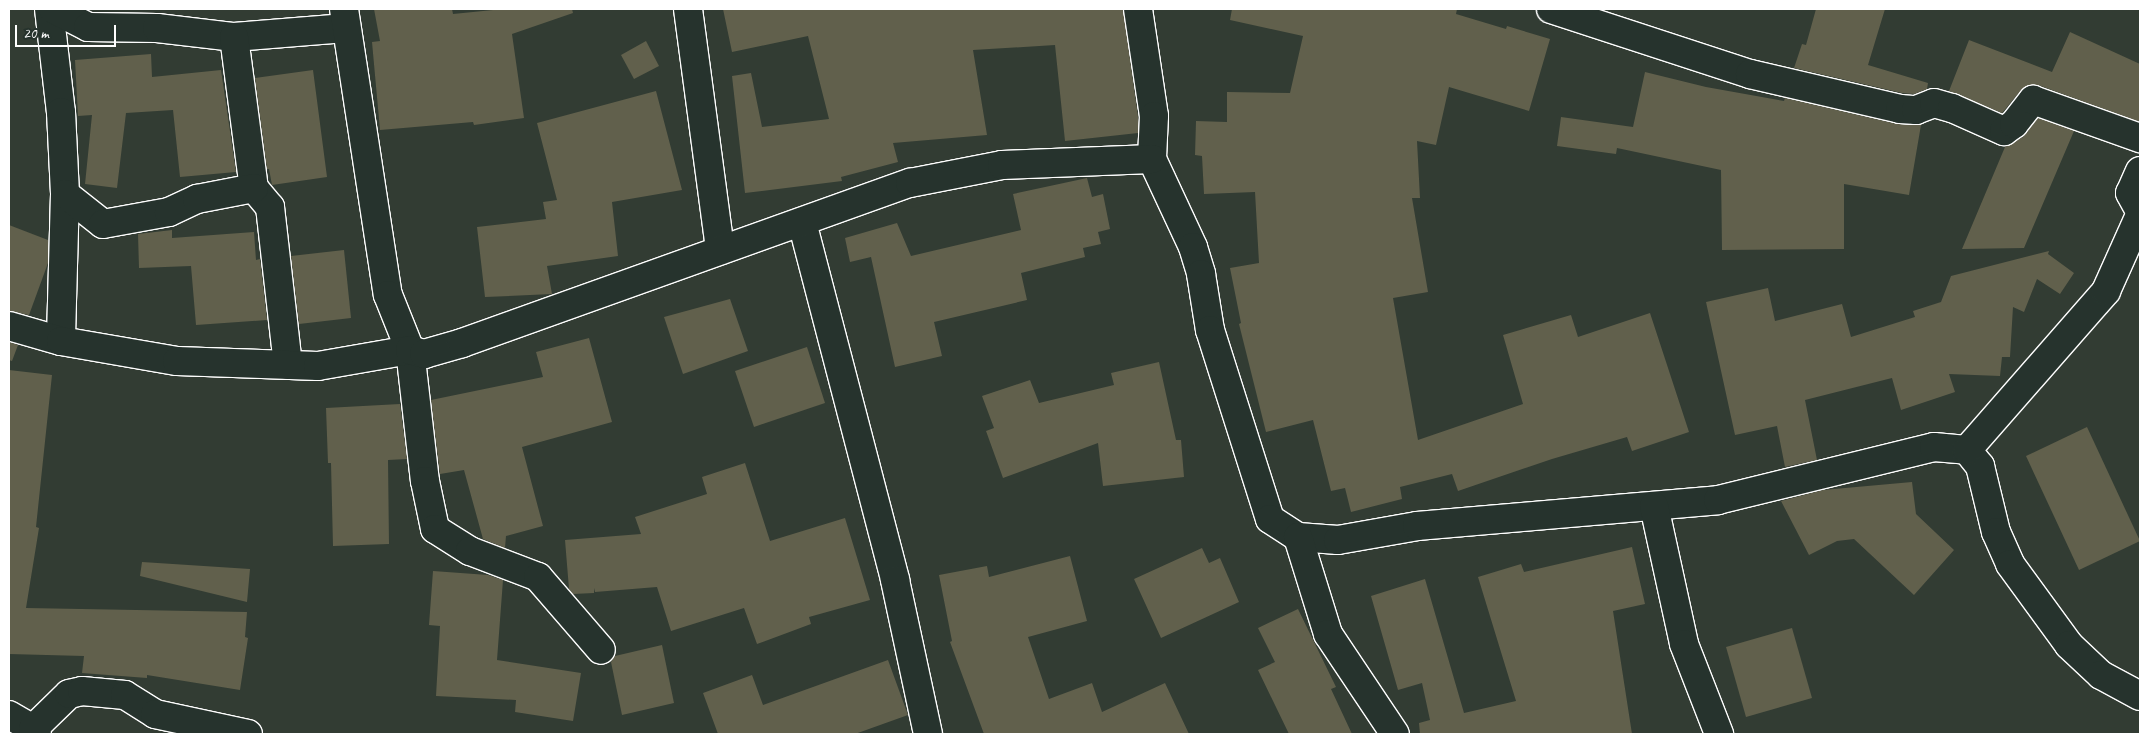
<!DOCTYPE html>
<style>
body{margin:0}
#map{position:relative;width:2149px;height:743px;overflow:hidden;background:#323c33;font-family:Caveat,sans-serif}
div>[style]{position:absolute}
.building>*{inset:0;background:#61604c}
.roads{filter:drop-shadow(1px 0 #fff) drop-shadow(-1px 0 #fff) drop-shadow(0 1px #fff) drop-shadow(0 -1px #fff)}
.street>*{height:28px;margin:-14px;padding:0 14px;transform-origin:14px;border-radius:14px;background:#26332d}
span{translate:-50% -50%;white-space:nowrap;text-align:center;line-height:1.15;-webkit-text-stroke:4px #26332d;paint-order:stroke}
.frame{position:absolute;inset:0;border:10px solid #fff;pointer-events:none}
.scale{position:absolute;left:15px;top:25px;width:101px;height:22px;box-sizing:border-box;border:2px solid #fff;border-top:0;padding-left:6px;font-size:15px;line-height:18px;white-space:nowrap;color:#fff;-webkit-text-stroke:4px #26332d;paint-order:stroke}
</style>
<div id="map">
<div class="building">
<i style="clip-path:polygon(374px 9px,452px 9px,453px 14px,503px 9px,572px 9px,573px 13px,512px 34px,524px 118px,474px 125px,473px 122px,380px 130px,372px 42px,380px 41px)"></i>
<i style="clip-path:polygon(723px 9px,1123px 9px,1138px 117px,1138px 133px,1065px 141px,1055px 45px,973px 50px,987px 135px,893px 143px,898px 162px,841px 177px,842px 181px,745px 193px,732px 76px,751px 73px,762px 127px,829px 119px,808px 36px,732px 52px)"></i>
<i style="clip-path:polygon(1232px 9px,1457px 9px,1456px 14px,1506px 29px,1507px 26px,1550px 39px,1529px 111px,1449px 87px,1436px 145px,1417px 141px,1420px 198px,1412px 198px,1428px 292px,1393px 298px,1418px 440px,1523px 404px,1503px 335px,1571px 315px,1578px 337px,1650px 313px,1689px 432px,1632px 451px,1627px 437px,1552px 459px,1458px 491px,1452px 474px,1400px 487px,1402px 499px,1351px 512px,1345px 488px,1331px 491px,1313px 420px,1266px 432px,1239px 324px,1241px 323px,1230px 268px,1259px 263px,1255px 192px,1204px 194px,1202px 156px,1195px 155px,1196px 121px,1227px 122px,1227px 92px,1290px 93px,1303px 36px,1230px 20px)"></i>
<i style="clip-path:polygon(1816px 9px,1885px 9px,1868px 65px,1928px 83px,1927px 89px,1914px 94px,1902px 93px,1794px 68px,1802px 44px,1806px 45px)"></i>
<i style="clip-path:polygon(2070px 32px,2140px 64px,2140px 122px,2038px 85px,2028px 85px,2021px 90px,2002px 113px,1949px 91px,1969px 40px,2052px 72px)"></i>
<i style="clip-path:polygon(646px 41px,659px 66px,634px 79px,621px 55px)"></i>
<i style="clip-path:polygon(151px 54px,152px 77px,221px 70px,236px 172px,180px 177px,173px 110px,126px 113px,117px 188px,85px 184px,92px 115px,78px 116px,75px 60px)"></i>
<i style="clip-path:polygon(313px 70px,327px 177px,272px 185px,269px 169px,267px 169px,255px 78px)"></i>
<i style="clip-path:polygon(1645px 72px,1706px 87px,1784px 101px,1785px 98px,1897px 124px,1921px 125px,1909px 195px,1844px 184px,1844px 249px,1722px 250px,1721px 170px,1617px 148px,1616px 154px,1557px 146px,1561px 117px,1633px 127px)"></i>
<i style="clip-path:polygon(656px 91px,682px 190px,612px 202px,618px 256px,547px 266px,552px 294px,485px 297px,477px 227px,546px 219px,543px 202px,557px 200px,537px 123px)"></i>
<i style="clip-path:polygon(2038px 118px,2074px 131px,2024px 248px,1962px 249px,2005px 147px,2023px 137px)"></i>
<i style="clip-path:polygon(1087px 178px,1092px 197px,1103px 194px,1110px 229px,1098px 232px,1101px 244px,1083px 248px,1085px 257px,1021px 273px,1027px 300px,934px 322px,942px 356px,895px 367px,871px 257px,850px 262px,845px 238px,897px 223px,911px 256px,1021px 230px,1013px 194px)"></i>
<i style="clip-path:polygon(9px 225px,48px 240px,48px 263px,29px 315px,9px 311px)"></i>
<i style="clip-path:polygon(172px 230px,172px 238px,254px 232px,256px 260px,260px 259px,267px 320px,196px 325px,191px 266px,139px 268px,138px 234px)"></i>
<i style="clip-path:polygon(344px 250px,351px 318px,299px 324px,291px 256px)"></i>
<i style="clip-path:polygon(2049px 251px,2048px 254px,2074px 273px,2060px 294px,2037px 279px,2024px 312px,2013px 307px,2010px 357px,2002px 357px,2000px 376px,1949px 374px,1955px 392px,1901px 410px,1892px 378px,1805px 400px,1817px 460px,1785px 467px,1777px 426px,1735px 435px,1706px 302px,1768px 288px,1775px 321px,1842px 304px,1851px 337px,1915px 317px,1913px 311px,1941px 302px,1951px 276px)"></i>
<i style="clip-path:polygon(730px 299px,748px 351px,683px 374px,664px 317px)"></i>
<i style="clip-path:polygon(589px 338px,612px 422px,522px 447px,543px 526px,506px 536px,505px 548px,483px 539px,464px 470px,440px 474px,431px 400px,543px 377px,536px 352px)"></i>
<i style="clip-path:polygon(9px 342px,18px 345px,12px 361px,9px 360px)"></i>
<i style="clip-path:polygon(807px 347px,825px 403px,754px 427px,735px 371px)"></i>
<i style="clip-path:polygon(1159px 362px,1176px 440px,1181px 440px,1184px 477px,1103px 486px,1098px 443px,1003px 478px,986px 431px,994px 428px,982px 396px,1030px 380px,1039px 403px,1114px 385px,1111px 373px)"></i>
<i style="clip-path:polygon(9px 370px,52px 375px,36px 527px,39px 528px,26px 608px,247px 612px,245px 637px,248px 638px,240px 690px,147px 675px,147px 678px,82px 673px,84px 656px,9px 654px)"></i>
<i style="clip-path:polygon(400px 404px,407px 459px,388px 460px,389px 544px,333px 546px,331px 463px,328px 463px,326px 408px)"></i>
<i style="clip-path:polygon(2087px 427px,2140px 541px,2079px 570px,2026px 456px)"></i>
<i style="clip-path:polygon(745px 463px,770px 541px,845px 518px,870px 600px,809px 617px,811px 624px,757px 644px,744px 608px,671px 631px,657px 587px,595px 592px,594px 588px,594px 593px,573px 594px,569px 589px,565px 540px,641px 534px,635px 517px,707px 494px,702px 477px)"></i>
<i style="clip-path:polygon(1912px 482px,1916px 514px,1954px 550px,1914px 595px,1854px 539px,1837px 541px,1809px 555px,1781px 501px,1823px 490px)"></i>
<i style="clip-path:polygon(1632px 547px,1645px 604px,1613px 611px,1632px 734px,1420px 734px,1419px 723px,1430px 720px,1422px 683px,1398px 690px,1371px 596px,1425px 579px,1464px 713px,1516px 701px,1478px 577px,1521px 564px,1524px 572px)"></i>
<i style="clip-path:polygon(1202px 548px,1209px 563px,1220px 558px,1239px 602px,1161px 638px,1134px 579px)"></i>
<i style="clip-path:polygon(1070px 556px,1087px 621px,1028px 637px,1049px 699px,1092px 683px,1102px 712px,1165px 683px,1189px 734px,984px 734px,950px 642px,952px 641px,939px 575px,987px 566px,989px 577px)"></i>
<i style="clip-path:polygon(142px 562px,250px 569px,247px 602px,140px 576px)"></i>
<i style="clip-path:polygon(433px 571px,488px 575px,503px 580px,497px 660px,581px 673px,573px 721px,515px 712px,516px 700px,436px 696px,440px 626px,429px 625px)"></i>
<i style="clip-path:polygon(1298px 609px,1336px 687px,1331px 689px,1352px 734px,1289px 734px,1258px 670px,1275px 662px,1258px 628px)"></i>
<i style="clip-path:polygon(1792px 628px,1812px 698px,1746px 717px,1726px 647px)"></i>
<i style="clip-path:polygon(662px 645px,674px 703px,622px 715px,611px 662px,615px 656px)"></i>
<i style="clip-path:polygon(888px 660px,908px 715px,855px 734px,718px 734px,703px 693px,752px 675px,763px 705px)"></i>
</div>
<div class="roads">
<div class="street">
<i style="left:49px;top:9px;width:104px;rotate:83.4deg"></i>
<i style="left:61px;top:112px;width:82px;rotate:87.2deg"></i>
<i style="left:65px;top:194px;width:147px;rotate:91.6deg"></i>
<i style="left:53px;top:9px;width:39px;rotate:27deg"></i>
<i style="left:88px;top:27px;width:69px;rotate:0.8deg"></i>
<i style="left:157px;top:28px;width:78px;rotate:6.7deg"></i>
<i style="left:234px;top:37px;width:112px;rotate:-4.6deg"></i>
<i style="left:344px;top:9px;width:289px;rotate:81.3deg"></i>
<i style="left:388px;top:295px;width:59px;rotate:68.2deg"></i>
<i style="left:410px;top:350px;width:132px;rotate:83.5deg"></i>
<i style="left:425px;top:481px;width:49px;rotate:78.2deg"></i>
<i style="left:435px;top:529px;width:41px;rotate:32.2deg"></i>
<i style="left:470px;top:551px;width:73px;rotate:20.9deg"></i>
<i style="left:538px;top:577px;width:96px;rotate:49.2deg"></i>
<i style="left:688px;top:9px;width:243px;rotate:82.4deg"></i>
<i style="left:1138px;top:9px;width:108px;rotate:81.5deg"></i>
<i style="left:1154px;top:116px;width:43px;rotate:92.7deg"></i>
<i style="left:1152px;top:159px;width:97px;rotate:65deg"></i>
<i style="left:1193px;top:247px;width:28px;rotate:73deg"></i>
<i style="left:1201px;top:274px;width:57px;rotate:80.9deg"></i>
<i style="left:1210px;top:330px;width:198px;rotate:72.4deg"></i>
<i style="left:1270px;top:519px;width:33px;rotate:33deg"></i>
<i style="left:1298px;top:537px;width:40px;rotate:4.3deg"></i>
<i style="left:1338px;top:540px;width:80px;rotate:-10deg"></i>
<i style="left:1417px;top:526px;width:302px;rotate:-4.9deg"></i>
<i style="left:1718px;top:500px;width:222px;rotate:-13.8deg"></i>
<i style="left:1934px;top:447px;width:33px;rotate:5deg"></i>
<i style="left:1967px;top:450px;width:21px;rotate:51deg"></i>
<i style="left:1980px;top:466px;width:68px;rotate:76.4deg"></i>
<i style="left:1996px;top:532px;width:35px;rotate:66deg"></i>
<i style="left:2010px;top:564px;width:100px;rotate:53.9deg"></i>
<i style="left:2069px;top:645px;width:44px;rotate:43.2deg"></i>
<i style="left:2101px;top:675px;width:44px;rotate:28.3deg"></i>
<i style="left:1551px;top:9px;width:209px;rotate:18.1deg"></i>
<i style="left:1750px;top:74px;width:154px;rotate:13.1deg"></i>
<i style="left:1900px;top:109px;width:16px;rotate:4deg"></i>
<i style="left:1916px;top:110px;width:19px;rotate:-21deg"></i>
<i style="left:1934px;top:103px;width:19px;rotate:16deg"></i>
<i style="left:1952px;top:108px;width:57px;rotate:23.9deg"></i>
<i style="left:2004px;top:131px;width:12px;rotate:-35deg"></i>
<i style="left:2014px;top:124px;width:31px;rotate:-52deg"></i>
<i style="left:2033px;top:100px;width:114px;rotate:19.6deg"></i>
<i style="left:234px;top:37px;width:152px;rotate:82.5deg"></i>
<i style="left:254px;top:188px;width:25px;rotate:50deg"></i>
<i style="left:270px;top:207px;width:159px;rotate:83.5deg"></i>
<i style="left:2140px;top:171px;width:24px;rotate:114deg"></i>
<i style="left:2130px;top:193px;width:21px;rotate:61deg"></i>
<i style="left:65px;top:194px;width:48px;rotate:38.3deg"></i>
<i style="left:103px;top:224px;width:67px;rotate:-10.3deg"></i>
<i style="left:169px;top:212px;width:31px;rotate:-25deg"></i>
<i style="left:197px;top:199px;width:58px;rotate:-10.9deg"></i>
<i style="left:802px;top:222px;width:370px;rotate:75.4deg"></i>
<i style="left:895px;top:580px;width:157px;rotate:77.9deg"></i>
<i style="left:9px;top:326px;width:54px;rotate:16.1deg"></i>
<i style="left:61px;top:341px;width:118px;rotate:9.8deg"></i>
<i style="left:177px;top:361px;width:141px;rotate:2deg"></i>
<i style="left:318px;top:366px;width:93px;rotate:-9.9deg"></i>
<i style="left:410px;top:350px;width:15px;rotate:16deg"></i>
<i style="left:424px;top:354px;width:40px;rotate:-16deg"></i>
<i style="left:462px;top:343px;width:476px;rotate:-19.7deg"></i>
<i style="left:910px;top:183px;width:94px;rotate:-11.1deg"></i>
<i style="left:1002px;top:165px;width:150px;rotate:-2.3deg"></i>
<i style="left:1967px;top:450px;width:211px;rotate:-48.8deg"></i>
<i style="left:2106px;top:291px;width:83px;rotate:-65.9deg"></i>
<i style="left:1654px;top:506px;width:141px;rotate:77.7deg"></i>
<i style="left:1684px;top:644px;width:97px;rotate:68.7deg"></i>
<i style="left:1298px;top:537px;width:102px;rotate:72.8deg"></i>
<i style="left:1328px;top:634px;width:120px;rotate:56.2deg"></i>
<i style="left:9px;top:715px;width:28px;rotate:30deg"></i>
<i style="left:33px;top:729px;width:6px;rotate:51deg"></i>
<i style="left:33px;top:729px;width:50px;rotate:-44.2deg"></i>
<i style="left:69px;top:694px;width:13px;rotate:-13deg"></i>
<i style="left:82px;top:691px;width:43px;rotate:5.3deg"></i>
<i style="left:125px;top:695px;width:36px;rotate:32deg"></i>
<i style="left:155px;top:714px;width:95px;rotate:12.1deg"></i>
</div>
</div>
<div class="frame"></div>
<div class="scale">20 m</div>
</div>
